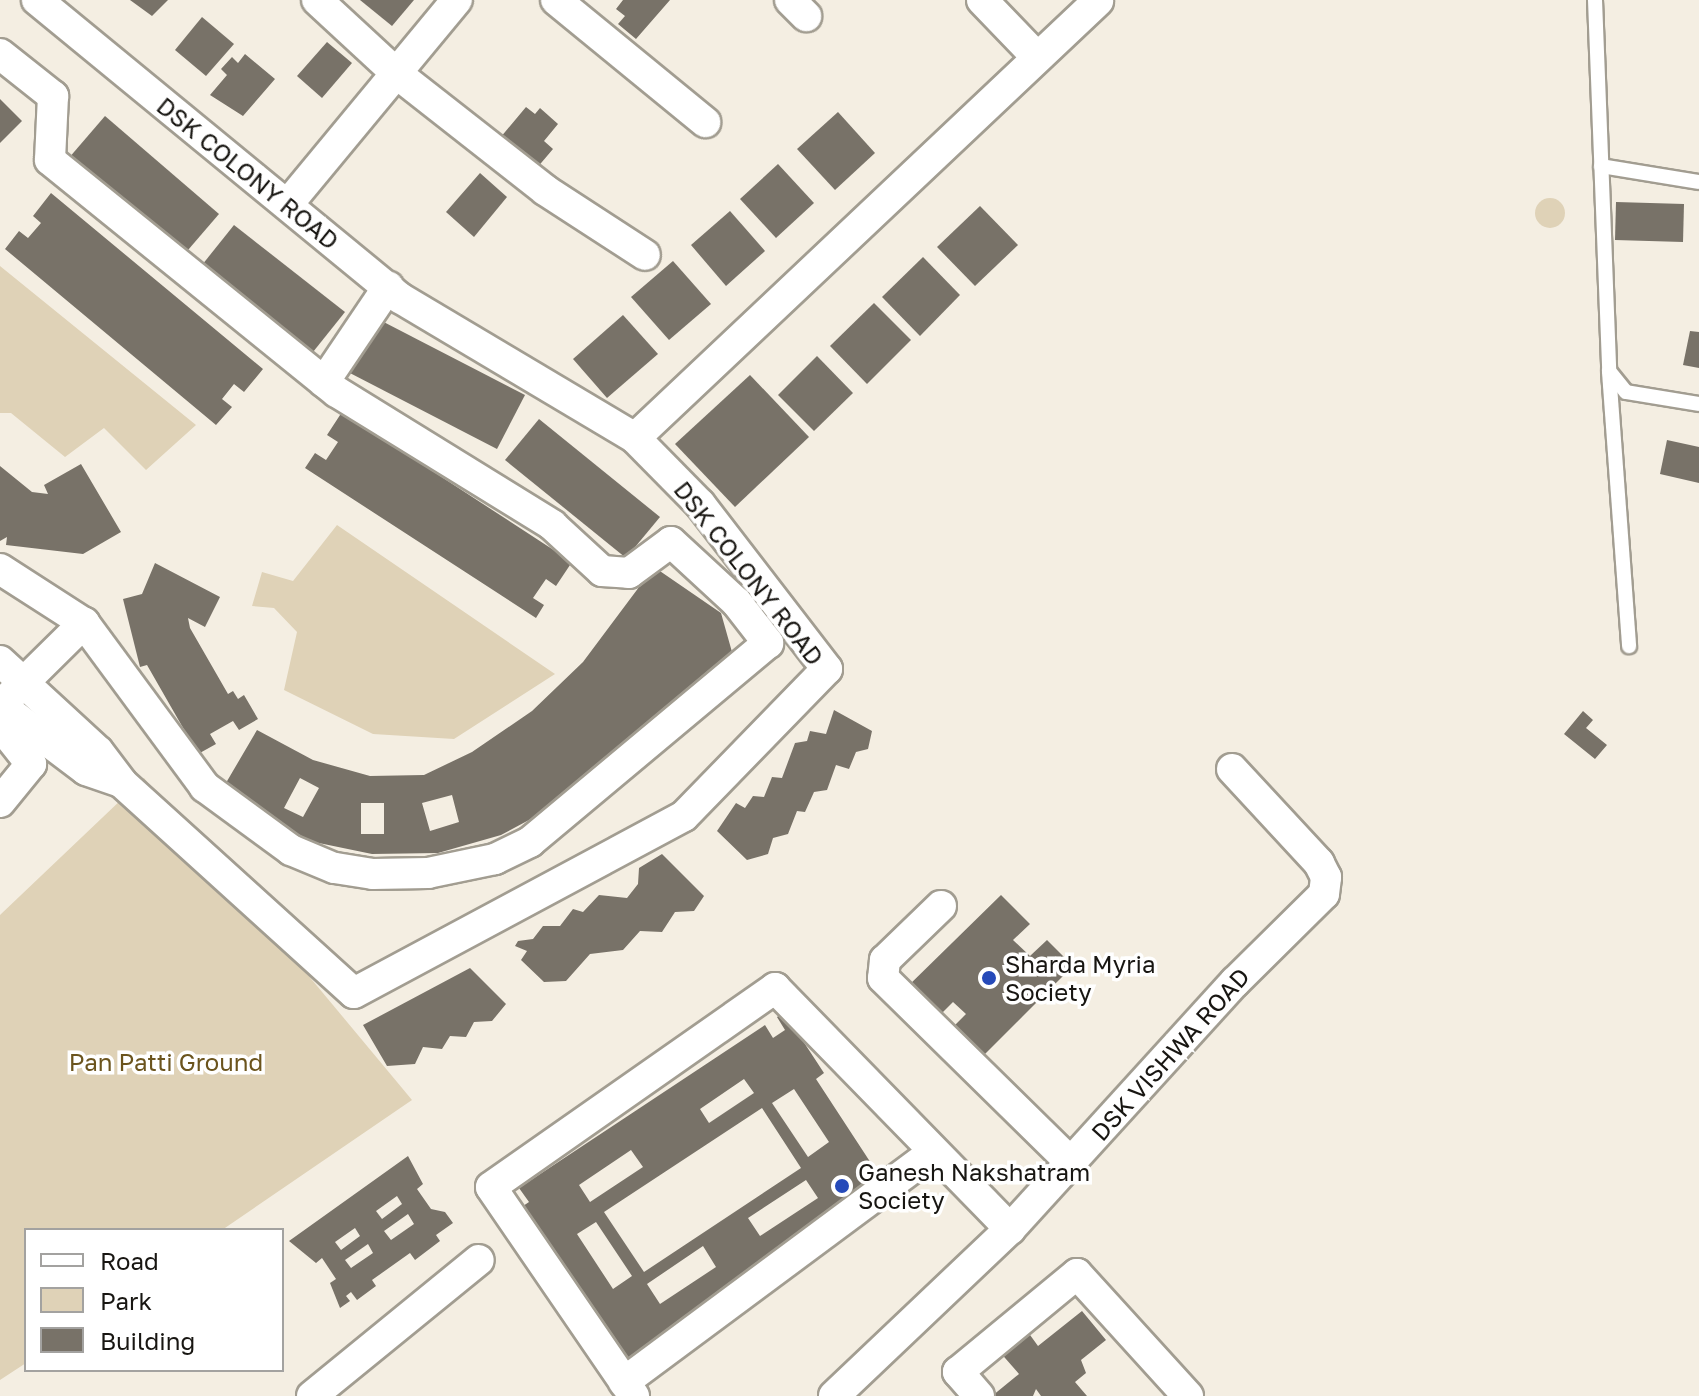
<!DOCTYPE html>
<style>
body{margin:0}
#map{position:relative;width:1699px;height:1396px;overflow:hidden;background:#f4eee2;font-family:"Golos Text",sans-serif}
div>[style]{position:absolute}
.green>*{inset:0;background:#dfd2b7}
.round{border-radius:50%}
.building>*{inset:0;background:#787268}
.roads{filter:drop-shadow(2px 0 #a29d91) drop-shadow(-2px 0 #a29d91) drop-shadow(0 2px #a29d91) drop-shadow(0 -2px #a29d91)}
.lane>*{height:14px;margin:-7px;padding:0 7px;transform-origin:7px;border-radius:7px;background:#fff}
.street>*{height:30px;margin:-15px;padding:0 15px;transform-origin:15px;border-radius:15px;background:#fff}
.dots>*{width:22px;height:22px;translate:-50% -50%;box-sizing:border-box;border:4px solid #fff;border-radius:50%}
span{translate:-50% -50%;white-space:nowrap;text-align:center;line-height:1.15;-webkit-text-stroke:7px #fff;paint-order:stroke}
.street-label{font-size:24px;color:#181612}
.poi-label{font-size:24px;color:#181612}
.left{translate:0 -50%;text-align:left}
.park-label{font-size:24px;color:#6b541d}
.legend{position:absolute;left:24px;top:1228px;width:260px;height:144px;box-sizing:border-box;background:#fff;border:2px solid #a3a2a0;margin:0;padding:10px 14px;list-style:none;font-size:24px;color:#181612}
.legend li{display:flex;align-items:center;gap:16px;height:40px}
.legend b{width:40px;border:2px solid #a3a2a0}
</style>
<div id="map">
<div class="green">
<i class="round" style="left:1535px;top:198px;width:30px;height:30px"></i>
<i style="clip-path:polygon(0 266px,196px 425px,146px 470px,104px 428px,65px 457px,11px 413px,0 413px)"></i>
<i style="clip-path:polygon(337px 525px,555px 674px,454px 739px,373px 734px,284px 690px,297px 632px,274px 608px,252px 606px,262px 572px,293px 581px)"></i>
<i style="clip-path:polygon(144px 778px,412px 1100px,222px 1230px,26px 1230px,26px 1363px,0 1380px,0 915px)"></i>
</div>
<div class="building">
<i style="clip-path:polygon(130px 0,168px 0,152px 16px)"></i>
<i style="clip-path:polygon(360px 0,414px 0,392px 26px)"></i>
<i style="clip-path:polygon(623px 0,670px 0,636px 39px,618px 24px,625px 16px,616px 9px)"></i>
<i style="clip-path:polygon(202px 17px,234px 44px,206px 76px,175px 50px)"></i>
<i style="clip-path:polygon(327px 42px,352px 63px,322px 98px,297px 76px)"></i>
<i style="clip-path:polygon(245px 54px,275px 79px,243px 116px,210px 95px,227px 75px,221px 69px,232px 57px,238px 63px)"></i>
<i style="clip-path:polygon(0 99px,22px 121px,0 143px)"></i>
<i style="clip-path:polygon(526px 107px,535px 114px,540px 108px,558px 124px,544px 141px,553px 149px,536px 169px,500px 138px)"></i>
<i style="clip-path:polygon(838px 112px,875px 153px,835px 190px,797px 149px)"></i>
<i style="clip-path:polygon(105px 116px,219px 214px,182px 257px,68px 159px)"></i>
<i style="clip-path:polygon(778px 164px,814px 203px,776px 238px,740px 199px)"></i>
<i style="clip-path:polygon(480px 173px,507px 197px,474px 237px,446px 212px)"></i>
<i style="clip-path:polygon(51px 193px,263px 369px,244px 392px,234px 384px,222px 399px,232px 407px,216px 425px,5px 249px,19px 231px,28px 238px,41px 223px,33px 216px)"></i>
<i style="clip-path:polygon(1616px 202px,1684px 204px,1683px 242px,1615px 240px)"></i>
<i style="clip-path:polygon(980px 206px,1018px 245px,975px 286px,937px 247px)"></i>
<i style="clip-path:polygon(730px 211px,765px 251px,726px 286px,691px 245px)"></i>
<i style="clip-path:polygon(234px 225px,345px 312px,309px 357px,198px 270px)"></i>
<i style="clip-path:polygon(923px 257px,960px 295px,920px 336px,882px 297px)"></i>
<i style="clip-path:polygon(673px 261px,711px 304px,669px 340px,631px 297px)"></i>
<i style="clip-path:polygon(874px 303px,911px 340px,867px 384px,830px 346px)"></i>
<i style="clip-path:polygon(623px 315px,658px 354px,607px 398px,573px 359px)"></i>
<i style="clip-path:polygon(374px 317px,525px 395px,497px 449px,346px 371px)"></i>
<i style="clip-path:polygon(1690px 331px,1699px 332px,1699px 368px,1683px 365px)"></i>
<i style="clip-path:polygon(817px 356px,853px 393px,814px 431px,778px 395px)"></i>
<i style="clip-path:polygon(750px 375px,809px 437px,735px 507px,675px 444px)"></i>
<i style="clip-path:polygon(342px 412px,572px 562px,556px 586px,546px 579px,533px 598px,544px 605px,536px 618px,305px 468px,315px 453px,326px 460px,338px 442px,327px 435px)"></i>
<i style="clip-path:polygon(539px 419px,660px 517px,626px 558px,505px 460px)"></i>
<i style="clip-path:polygon(1667px 440px,1699px 447px,1699px 483px,1660px 474px)"></i>
<i style="clip-path:polygon(81px 464px,121px 532px,83px 554px,6px 545px,7px 537px,0 541px,0 466px,32px 492px,48px 494px,44px 485px)"></i>
<i style="clip-path:polygon(155px 563px,220px 597px,205px 627px,188px 618px,190px 628px,228px 694px,233px 691px,238px 699px,244px 695px,258px 719px,239px 730px,233px 721px,210px 734px,216px 744px,198px 754px,147px 665px,140px 667px,123px 599px,142px 594px)"></i>
<i style="clip-path:polygon(evenodd,654px 567px,721px 613px,732px 652px,682px 708px,570px 798px,501px 835px,438px 853px,372px 854px,285px 836px,223px 788px,257px 730px,313px 760px,370px 776px,424px 775px,472px 752px,532px 711px,583px 662px,654px 567px,300px 778px,319px 788px,303px 817px,284px 808px,300px 778px,654px 567px,452px 795px,459px 822px,430px 831px,422px 803px,452px 795px,654px 567px,361px 803px,384px 803px,384px 834px,361px 834px,361px 803px)"></i>
<i style="clip-path:polygon(834px 710px,872px 731px,868px 749px,856px 752px,849px 769px,836px 765px,827px 790px,814px 792px,805px 812px,797px 811px,788px 834px,773px 838px,768px 854px,747px 860px,717px 831px,736px 803px,745px 808px,753px 796px,764px 797px,772px 777px,782px 778px,795px 743px,807px 741px,810px 731px,826px 734px)"></i>
<i style="clip-path:polygon(1583px 711px,1593px 720px,1586px 728px,1607px 745px,1595px 759px,1564px 734px)"></i>
<i style="clip-path:polygon(662px 854px,704px 896px,694px 911px,675px 912px,662px 932px,640px 931px,623px 950px,590px 954px,566px 981px,544px 982px,521px 960px,527px 951px,515px 946px,518px 941px,533px 939px,543px 926px,560px 926px,573px 909px,583px 912px,599px 895px,627px 898px,638px 884px,639px 868px)"></i>
<i style="clip-path:polygon(1001px 895px,1030px 924px,1013px 940px,1030px 956px,1047px 940px,1073px 966px,978px 1061px,949px 1031px,966px 1014px,953px 1002px,934px 1021px,904px 990px)"></i>
<i style="clip-path:polygon(470px 968px,506px 1004px,492px 1021px,474px 1022px,466px 1037px,450px 1036px,442px 1049px,423px 1047px,415px 1064px,387px 1066px,363px 1025px)"></i>
<i style="clip-path:polygon(evenodd,784px 1012px,824px 1073px,816px 1079px,882px 1180px,624px 1363px,520px 1208px,529px 1202px,519px 1188px,765px 1025px,773px 1038px,785px 1030px,777px 1017px,784px 1012px,744px 1079px,754px 1093px,709px 1123px,700px 1109px,744px 1079px,784px 1012px,794px 1089px,829px 1142px,808px 1157px,772px 1103px,794px 1089px,784px 1012px,762px 1108px,801px 1168px,644px 1272px,604px 1212px,762px 1108px,784px 1012px,631px 1150px,643px 1167px,590px 1202px,579px 1185px,631px 1150px,784px 1012px,806px 1180px,818px 1198px,760px 1236px,748px 1218px,806px 1180px,784px 1012px,596px 1222px,632px 1276px,613px 1289px,577px 1234px,596px 1222px,784px 1012px,703px 1246px,716px 1267px,660px 1304px,647px 1284px,703px 1246px)"></i>
<i style="clip-path:polygon(evenodd,408px 1156px,423px 1184px,417px 1189px,431px 1209px,445px 1212px,453px 1223px,436px 1235px,440px 1241px,415px 1260px,410px 1253px,372px 1280px,376px 1286px,357px 1300px,351px 1292px,346px 1296px,350px 1301px,340px 1308px,330px 1283px,336px 1279px,322px 1258px,316px 1263px,289px 1241px,408px 1156px,397px 1196px,402px 1204px,382px 1219px,376px 1211px,397px 1196px,408px 1156px,408px 1214px,414px 1224px,391px 1240px,384px 1231px,408px 1214px,408px 1156px,355px 1228px,360px 1236px,341px 1250px,335px 1242px,355px 1228px,408px 1156px,368px 1244px,373px 1253px,351px 1268px,345px 1260px,368px 1244px)"></i>
<i style="clip-path:polygon(1082px 1311px,1106px 1340px,1081px 1360px,1086px 1373px,1075px 1382px,1087px 1396px,1041px 1396px,1036px 1389px,1033px 1396px,992px 1396px,1019px 1374px,998px 1350px,1025px 1328px,1038px 1346px)"></i>
</div>
<div class="roads">
<div class="lane">
<i style="left:1595px;top:0;width:371px;rotate:87.8deg"></i>
<i style="left:1609px;top:371px;width:27px;rotate:51deg"></i>
<i style="left:1626px;top:392px;width:74px;rotate:9.3deg"></i>
<i style="left:1601px;top:166px;width:99px;rotate:9.3deg"></i>
<i style="left:1609px;top:372px;width:275px;rotate:85.8deg"></i>
</div>
<div class="street">
<i style="left:317px;top:0;width:108px;rotate:42.7deg"></i>
<i style="left:396px;top:73px;width:189px;rotate:38.1deg"></i>
<i style="left:545px;top:190px;width:119px;rotate:33deg"></i>
<i style="left:556px;top:0;width:193px;rotate:39.3deg"></i>
<i style="left:790px;top:0;width:23px;rotate:45deg"></i>
<i style="left:982px;top:0;width:76px;rotate:46.1deg"></i>
<i style="left:0;top:54px;width:68px;rotate:38.4deg"></i>
<i style="left:53px;top:96px;width:64px;rotate:92.7deg"></i>
<i style="left:50px;top:160px;width:369px;rotate:39deg"></i>
<i style="left:337px;top:392px;width:253px;rotate:31.7deg"></i>
<i style="left:552px;top:525px;width:68px;rotate:42.6deg"></i>
<i style="left:602px;top:571px;width:27px;rotate:4deg"></i>
<i style="left:629px;top:573px;width:52px;rotate:-36.4deg"></i>
<i style="left:671px;top:542px;width:90px;rotate:42.7deg"></i>
<i style="left:737px;top:603px;width:51px;rotate:52.2deg"></i>
<i style="left:768px;top:643px;width:310px;rotate:140.1deg"></i>
<i style="left:530px;top:842px;width:39px;rotate:154deg"></i>
<i style="left:495px;top:859px;width:68px;rotate:168.2deg"></i>
<i style="left:428px;top:873px;width:55px;rotate:179deg"></i>
<i style="left:373px;top:874px;width:39px;rotate:-171deg"></i>
<i style="left:334px;top:868px;width:47px;rotate:-157.3deg"></i>
<i style="left:291px;top:850px;width:107px;rotate:-143.8deg"></i>
<i style="left:205px;top:787px;width:204px;rotate:-126.4deg"></i>
<i style="left:84px;top:623px;width:100px;rotate:-147.3deg"></i>
<i style="left:288px;top:204px;width:265px;rotate:-50.4deg"></i>
<i style="left:324px;top:382px;width:115px;rotate:-56deg"></i>
<i style="left:635px;top:438px;width:637px;rotate:-43.35deg"></i>
<i style="left:0;top:661px;width:133px;rotate:42.6deg"></i>
<i style="left:98px;top:751px;width:39px;rotate:53deg"></i>
<i style="left:121px;top:782px;width:314px;rotate:42.2deg"></i>
<i style="left:354px;top:993px;width:374px;rotate:-28.2deg"></i>
<i style="left:684px;top:816px;width:205px;rotate:-45.8deg"></i>
<i style="left:827px;top:669px;width:208px;rotate:-127.6deg"></i>
<i style="left:700px;top:504px;width:93px;rotate:-134.6deg"></i>
<i style="left:635px;top:438px;width:274px;rotate:-149.2deg"></i>
<i style="left:400px;top:298px;width:470px;rotate:-140.6deg"></i>
<i style="left:11px;top:695px;width:103px;rotate:-44.6deg"></i>
<i style="left:0;top:705px;width:108px;rotate:37.1deg"></i>
<i style="left:86px;top:770px;width:37px;rotate:19deg"></i>
<i style="left:0;top:725px;width:50px;rotate:51.5deg"></i>
<i style="left:31px;top:764px;width:49px;rotate:129.2deg"></i>
<i style="left:941px;top:906px;width:78px;rotate:136deg"></i>
<i style="left:885px;top:960px;width:18px;rotate:96deg"></i>
<i style="left:883px;top:978px;width:264px;rotate:44.5deg"></i>
<i style="left:624px;top:1382px;width:384px;rotate:-36.6deg"></i>
<i style="left:312px;top:1396px;width:215px;rotate:-39.2deg"></i>
<i style="left:634px;top:1396px;width:253px;rotate:-124.4deg"></i>
<i style="left:491px;top:1187px;width:347px;rotate:-35deg"></i>
<i style="left:775px;top:988px;width:337px;rotate:45.7deg"></i>
<i style="left:834px;top:1396px;width:243px;rotate:-43.5deg"></i>
<i style="left:1010px;top:1229px;width:334px;rotate:-47.7deg"></i>
<i style="left:1235px;top:982px;width:125px;rotate:-44.7deg"></i>
<i style="left:1324px;top:894px;width:17px;rotate:-83deg"></i>
<i style="left:1326px;top:877px;width:16px;rotate:-117deg"></i>
<i style="left:1319px;top:863px;width:128px;rotate:-132.8deg"></i>
<i style="left:979px;top:1396px;width:32px;rotate:-131deg"></i>
<i style="left:958px;top:1372px;width:154px;rotate:-39.5deg"></i>
<i style="left:1077px;top:1274px;width:165px;rotate:47.7deg"></i>
</div>
</div>
<div class="dots">
<i style="left:989px;top:978px;background:#264ab9"></i>
<i style="left:842px;top:1186px;background:#264ab9"></i>
</div>
<div class="street-label">
<span style="left:248px;top:173px;rotate:39deg">DSK COLONY ROAD</span>
<span style="left:749px;top:573px;rotate:52deg">DSK COLONY ROAD</span>
<span style="left:1170px;top:1054px;rotate:-48deg">DSK VISHWA ROAD</span>
</div>
<div class="poi-label">
<span class="left" style="left:1005px;top:978px">Sharda Myria<br>Society</span>
<span class="left" style="left:858px;top:1186px">Ganesh Nakshatram<br>Society</span>
</div>
<div class="park-label">
<span style="left:166px;top:1062px">Pan Patti Ground</span>
</div>
<ul class="legend">
<li><b style="height:10px;background:#fff"></b>Road</li>
<li><b style="height:22px;background:#dfd2b7"></b>Park</li>
<li><b style="height:22px;background:#787268"></b>Building</li>
</ul>
</div>
